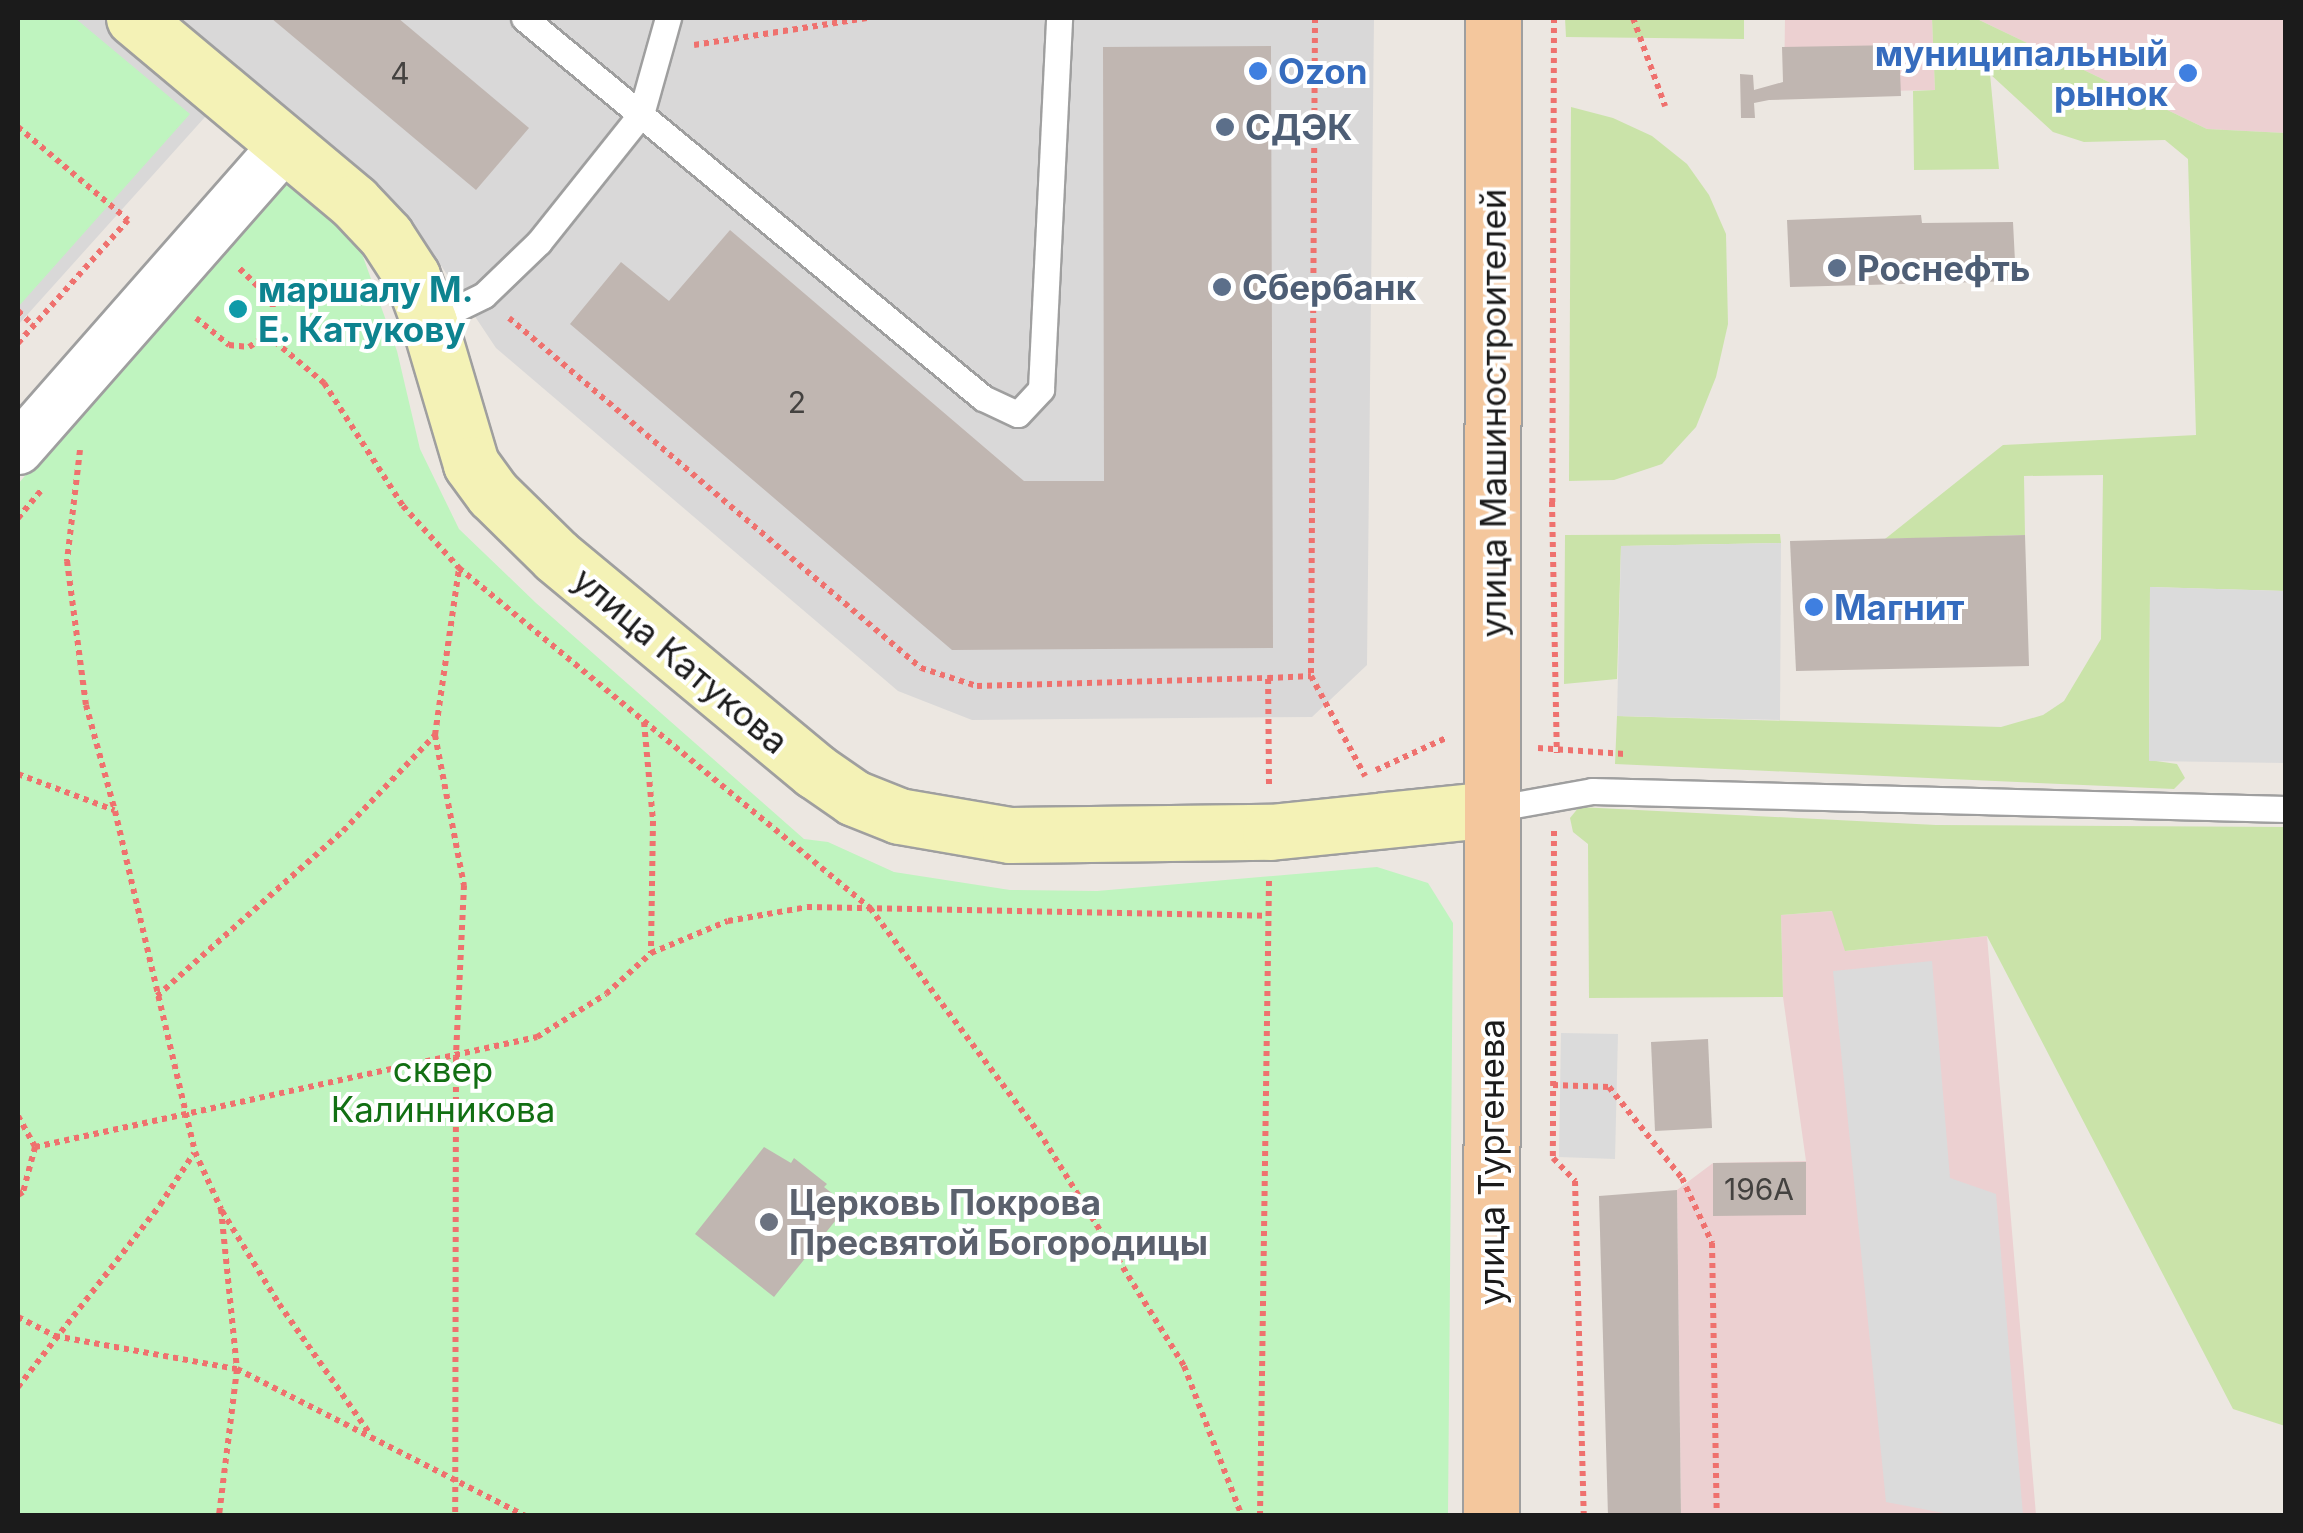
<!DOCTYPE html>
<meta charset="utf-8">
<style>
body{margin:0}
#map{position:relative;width:2303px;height:1533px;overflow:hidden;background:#ece7e1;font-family:Inter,sans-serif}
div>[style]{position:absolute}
.residential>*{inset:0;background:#d9d8d8}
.commercial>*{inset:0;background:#ecd0d1}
.grass>*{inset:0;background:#cae3a9}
.park>*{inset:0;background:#bff4bf}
.parking>*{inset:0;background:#dbdbdb}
.building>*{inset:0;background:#c0b6b1}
.path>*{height:6px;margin-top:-3px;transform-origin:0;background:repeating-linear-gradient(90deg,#ef716e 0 5px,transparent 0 10px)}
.roads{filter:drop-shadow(2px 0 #9f9f9f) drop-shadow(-2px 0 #9f9f9f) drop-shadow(0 2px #9f9f9f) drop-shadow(0 -2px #9f9f9f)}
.lane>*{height:25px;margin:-12.5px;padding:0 12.5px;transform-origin:12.5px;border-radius:12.5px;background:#fff}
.street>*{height:50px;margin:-25px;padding:0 25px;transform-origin:25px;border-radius:25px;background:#fff}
.secondary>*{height:55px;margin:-27.5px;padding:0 27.5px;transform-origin:27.5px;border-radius:27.5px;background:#f4f2b6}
.primary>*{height:55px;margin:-27.5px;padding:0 27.5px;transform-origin:27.5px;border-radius:27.5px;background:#f4c79d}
.dots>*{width:28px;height:28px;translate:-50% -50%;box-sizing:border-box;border:5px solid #fff;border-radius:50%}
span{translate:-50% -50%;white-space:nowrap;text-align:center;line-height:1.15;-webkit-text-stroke:8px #fff;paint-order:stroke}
.number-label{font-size:30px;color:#444240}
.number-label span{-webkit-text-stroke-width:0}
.shop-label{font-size:35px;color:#366cbe;font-weight:700}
.right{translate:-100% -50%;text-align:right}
.left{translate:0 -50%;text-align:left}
.service-label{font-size:35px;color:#4e5e75;font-weight:700}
.culture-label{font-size:35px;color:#0d838f;font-weight:700}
.street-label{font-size:35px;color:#1b1b1b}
.park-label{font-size:35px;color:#126f13}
.worship-label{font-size:35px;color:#5b616d;font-weight:700}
.frame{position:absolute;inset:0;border:20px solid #1b1b1b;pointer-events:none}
</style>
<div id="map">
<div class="residential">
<i style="clip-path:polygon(18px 18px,1374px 18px,1367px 665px,1312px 717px,972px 720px,898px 691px,496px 348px,422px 237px,241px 77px,18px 325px)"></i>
</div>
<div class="commercial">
<i style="clip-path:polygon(1785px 18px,1932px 18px,1935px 90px,1784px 93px)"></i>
<i style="clip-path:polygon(1975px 18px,2285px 18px,2285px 133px,2207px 129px)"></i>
<i style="clip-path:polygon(1833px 911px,1846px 951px,1987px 936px,2036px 1515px,1681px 1515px,1677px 1190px,1713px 1163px,1806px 1161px,1783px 997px,1781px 915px)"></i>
</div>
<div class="grass">
<i style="clip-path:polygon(1565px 18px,1744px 18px,1744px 39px,1566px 37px)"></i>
<i style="clip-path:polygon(1932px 18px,1975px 18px,2207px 129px,2285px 133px,2285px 591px,2150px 587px,2149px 760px,2177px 764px,2185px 778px,2174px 789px,1615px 764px,1617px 716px,2001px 727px,2043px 715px,2064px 701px,2101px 639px,2103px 475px,2024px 476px,2025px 535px,1885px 539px,2003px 445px,2196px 435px,2188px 159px,2165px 140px,2084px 142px,2053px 132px,1990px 74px,1999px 169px,1914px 170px,1913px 91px,1935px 90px)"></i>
<i style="clip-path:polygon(1571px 107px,1613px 118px,1652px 136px,1687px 164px,1709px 195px,1726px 234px,1728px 324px,1716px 377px,1696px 427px,1662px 464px,1614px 480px,1569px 481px)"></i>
<i style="clip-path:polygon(1780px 534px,1781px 543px,1621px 546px,1617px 679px,1564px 684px,1565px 535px)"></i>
<i style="clip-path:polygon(1579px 807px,1936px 825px,2285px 827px,2285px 1426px,2233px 1409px,1987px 936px,1845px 951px,1832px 911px,1781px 915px,1783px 997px,1589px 998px,1588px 844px,1573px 832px,1570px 818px)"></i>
</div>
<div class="park">
<i style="clip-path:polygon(18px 18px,75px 18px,190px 114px,18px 307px)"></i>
<i style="clip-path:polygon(287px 178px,357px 240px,397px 351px,420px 449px,459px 529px,536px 603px,804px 839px,828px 842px,894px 872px,1010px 890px,1097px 891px,1377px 867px,1428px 883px,1453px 923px,1448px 1515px,18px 1516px,18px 484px,197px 275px)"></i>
</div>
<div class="parking">
<i style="clip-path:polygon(1781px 543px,1780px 720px,1617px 716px,1621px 546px)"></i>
<i style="clip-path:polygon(2150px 587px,2285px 591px,2285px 763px,2149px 761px)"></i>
<i style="clip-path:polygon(1932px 961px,1950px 1178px,1996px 1194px,2023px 1515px,1954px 1515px,1886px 1502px,1833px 971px)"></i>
<i style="clip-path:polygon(1561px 1033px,1618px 1034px,1615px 1159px,1559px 1157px)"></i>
</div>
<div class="building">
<i style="clip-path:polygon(271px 18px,398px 18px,529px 128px,476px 190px)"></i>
<i style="clip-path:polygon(1899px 45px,1901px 96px,1769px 100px,1754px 103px,1755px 118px,1741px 118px,1740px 74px,1753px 75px,1754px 90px,1783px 82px,1782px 47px)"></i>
<i style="clip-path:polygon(1271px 46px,1273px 648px,952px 650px,570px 324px,621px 262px,669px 301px,730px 230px,1024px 481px,1104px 481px,1103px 47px)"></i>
<i style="clip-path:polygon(1921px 215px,1922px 223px,2013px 222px,2016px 281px,1790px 287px,1787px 220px)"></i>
<i style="clip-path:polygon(2025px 535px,2029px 666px,1796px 671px,1790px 541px)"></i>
<i style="clip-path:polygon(1708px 1039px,1712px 1128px,1655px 1131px,1651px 1042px)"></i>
<i style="clip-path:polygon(764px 1147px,791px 1163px,794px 1158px,827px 1184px,824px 1187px,842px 1201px,838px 1205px,844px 1210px,774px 1297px,695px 1234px)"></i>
<i style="clip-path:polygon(1806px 1162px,1806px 1215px,1713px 1216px,1713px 1163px)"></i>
<i style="clip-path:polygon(1677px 1190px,1681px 1516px,1608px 1516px,1599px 1196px)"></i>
</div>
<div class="path">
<i style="left:1315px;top:18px;width:658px;rotate:90.35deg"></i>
<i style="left:1311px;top:676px;width:114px;rotate:61.6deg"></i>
<i style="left:1554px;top:18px;width:484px;rotate:90.2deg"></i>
<i style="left:1552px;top:502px;width:251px;rotate:88.9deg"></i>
<i style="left:1633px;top:18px;width:94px;rotate:70deg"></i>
<i style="left:694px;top:45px;width:175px;rotate:-8.9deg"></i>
<i style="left:18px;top:127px;width:144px;rotate:40.2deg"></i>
<i style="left:128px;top:220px;width:165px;rotate:131.8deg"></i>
<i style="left:18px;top:311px;width:21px;rotate:43deg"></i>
<i style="left:196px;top:318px;width:43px;rotate:39.3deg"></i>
<i style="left:229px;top:345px;width:20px;rotate:6deg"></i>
<i style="left:249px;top:347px;width:22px;rotate:-34deg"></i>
<i style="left:267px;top:335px;width:19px;rotate:-69deg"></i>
<i style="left:274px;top:317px;width:17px;rotate:-97deg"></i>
<i style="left:272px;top:300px;width:46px;rotate:-135.9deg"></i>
<i style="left:509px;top:318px;width:541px;rotate:40.35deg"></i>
<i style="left:921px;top:668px;width:59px;rotate:17.8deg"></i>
<i style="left:977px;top:686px;width:291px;rotate:-1.6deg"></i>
<i style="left:267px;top:335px;width:75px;rotate:40.1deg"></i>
<i style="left:324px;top:383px;width:146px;rotate:57.3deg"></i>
<i style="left:403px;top:506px;width:84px;rotate:47.9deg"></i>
<i style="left:459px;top:568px;width:533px;rotate:39.6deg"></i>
<i style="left:870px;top:908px;width:290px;rotate:53.1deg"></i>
<i style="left:1044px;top:1140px;width:266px;rotate:58.2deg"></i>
<i style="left:1184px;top:1366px;width:161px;rotate:68.9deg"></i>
<i style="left:80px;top:450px;width:112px;rotate:96.7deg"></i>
<i style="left:67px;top:561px;width:145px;rotate:82.5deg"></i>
<i style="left:86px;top:705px;width:110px;rotate:74.7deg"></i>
<i style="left:115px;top:811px;width:350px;rotate:76.8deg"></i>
<i style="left:195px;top:1152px;width:63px;rotate:65.5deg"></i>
<i style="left:221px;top:1209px;width:161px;rotate:84.3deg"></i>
<i style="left:237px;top:1369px;width:148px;rotate:97deg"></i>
<i style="left:18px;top:518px;width:39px;rotate:-50deg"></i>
<i style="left:644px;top:722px;width:99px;rotate:84.8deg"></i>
<i style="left:653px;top:821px;width:132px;rotate:90.9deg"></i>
<i style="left:435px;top:735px;width:153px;rotate:79.1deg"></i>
<i style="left:464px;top:885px;width:172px;rotate:92.7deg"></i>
<i style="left:456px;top:1057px;width:459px;rotate:90.1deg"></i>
<i style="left:1538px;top:748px;width:87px;rotate:3.9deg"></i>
<i style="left:1376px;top:770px;width:77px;rotate:-24.6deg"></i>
<i style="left:18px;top:774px;width:103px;rotate:20.6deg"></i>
<i style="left:1269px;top:784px;width:106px;rotate:-90.5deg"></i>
<i style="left:1268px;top:678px;width:43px;rotate:-2.7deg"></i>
<i style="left:1554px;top:831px;width:327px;rotate:90.2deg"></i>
<i style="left:1553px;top:1158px;width:32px;rotate:46deg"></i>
<i style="left:1575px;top:1181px;width:335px;rotate:88.5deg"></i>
<i style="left:157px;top:996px;width:249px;rotate:-41.6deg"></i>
<i style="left:343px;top:831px;width:133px;rotate:-46.2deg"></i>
<i style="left:435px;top:735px;width:168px;rotate:-81.8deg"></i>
<i style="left:1553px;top:1085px;width:56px;rotate:2deg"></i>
<i style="left:1609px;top:1087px;width:117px;rotate:51.3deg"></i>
<i style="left:1682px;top:1178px;width:72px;rotate:65.2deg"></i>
<i style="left:1712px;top:1243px;width:273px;rotate:89deg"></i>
<i style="left:18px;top:1116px;width:35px;rotate:61deg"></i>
<i style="left:35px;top:1147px;width:47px;rotate:104.9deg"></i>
<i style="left:23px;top:1192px;width:6px;rotate:149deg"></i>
<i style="left:35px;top:1147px;width:514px;rotate:-12.36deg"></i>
<i style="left:537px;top:1037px;width:81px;rotate:-31.9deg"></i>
<i style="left:606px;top:994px;width:61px;rotate:-42.3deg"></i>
<i style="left:651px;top:953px;width:83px;rotate:-22.6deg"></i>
<i style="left:728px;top:921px;width:80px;rotate:-10deg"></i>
<i style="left:807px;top:907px;width:460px;rotate:1.1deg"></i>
<i style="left:222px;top:1211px;width:109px;rotate:58.5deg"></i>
<i style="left:279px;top:1304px;width:159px;rotate:55deg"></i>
<i style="left:18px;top:1317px;width:42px;rotate:27.2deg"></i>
<i style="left:55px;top:1336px;width:185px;rotate:10.3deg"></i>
<i style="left:237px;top:1369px;width:323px;rotate:27deg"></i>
<i style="left:18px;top:1387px;width:231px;rotate:-52deg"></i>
<i style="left:160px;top:1205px;width:62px;rotate:-56.8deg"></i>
<i style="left:1260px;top:1516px;width:639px;rotate:-89.19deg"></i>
</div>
<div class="roads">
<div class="lane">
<i style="left:524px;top:18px;width:596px;rotate:39.62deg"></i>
<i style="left:983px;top:398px;width:38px;rotate:25deg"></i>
<i style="left:1018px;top:414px;width:34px;rotate:-47deg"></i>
<i style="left:1041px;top:389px;width:371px;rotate:-87.2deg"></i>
<i style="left:429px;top:322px;width:61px;rotate:-26.1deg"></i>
<i style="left:484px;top:295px;width:76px;rotate:-43.9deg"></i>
<i style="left:539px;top:242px;width:164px;rotate:-51.4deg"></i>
<i style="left:641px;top:114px;width:100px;rotate:-74.3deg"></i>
<i style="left:1492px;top:809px;width:102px;rotate:-10.2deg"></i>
<i style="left:1592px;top:791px;width:694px;rotate:1.49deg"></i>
</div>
<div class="street">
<i style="left:18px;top:449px;width:405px;rotate:-48.7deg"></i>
</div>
<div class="secondary">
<i style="left:134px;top:18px;width:287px;rotate:39.9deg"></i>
<i style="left:354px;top:202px;width:47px;rotate:46.7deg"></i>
<i style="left:386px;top:236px;width:48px;rotate:57deg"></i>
<i style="left:412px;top:276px;width:49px;rotate:69.7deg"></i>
<i style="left:429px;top:322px;width:148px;rotate:73.5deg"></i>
<i style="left:471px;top:464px;width:37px;rotate:54deg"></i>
<i style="left:493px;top:494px;width:88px;rotate:44.5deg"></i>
<i style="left:556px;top:556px;width:337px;rotate:39.7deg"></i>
<i style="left:815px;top:771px;width:47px;rotate:34.7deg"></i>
<i style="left:854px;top:798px;width:48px;rotate:21.8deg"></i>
<i style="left:899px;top:816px;width:113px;rotate:9.7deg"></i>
<i style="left:1010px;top:835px;width:260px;rotate:-0.7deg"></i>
<i style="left:1270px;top:832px;width:223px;rotate:-5.9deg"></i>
</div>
<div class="primary">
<i style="left:1491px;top:1516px;width:1498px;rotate:-89.92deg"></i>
</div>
</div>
<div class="dots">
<i style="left:1258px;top:71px;background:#3f7fe0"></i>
<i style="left:2188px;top:73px;background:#3f7fe0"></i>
<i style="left:1225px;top:127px;background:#5c6f8a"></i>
<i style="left:1837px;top:268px;background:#5c6f8a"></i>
<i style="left:1222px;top:287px;background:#5c6f8a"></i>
<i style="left:238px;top:309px;background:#0f9aa8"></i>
<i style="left:1814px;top:607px;background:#3f7fe0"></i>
<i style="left:769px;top:1222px;background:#6b7280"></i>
</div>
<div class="number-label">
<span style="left:400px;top:73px">4</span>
<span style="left:797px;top:402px">2</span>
<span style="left:1759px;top:1189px">196А</span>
</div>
<div class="shop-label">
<span class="right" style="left:2168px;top:73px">муниципальный<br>рынок</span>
<span class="left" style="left:1278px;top:71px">Ozon</span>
<span class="left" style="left:1834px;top:607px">Магнит</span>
</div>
<div class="service-label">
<span class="left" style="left:1245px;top:127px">СДЭК</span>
<span class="left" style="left:1857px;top:268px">Роснефть</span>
<span class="left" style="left:1242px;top:287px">Сбербанк</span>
</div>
<div class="culture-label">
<span class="left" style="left:258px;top:309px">маршалу М.<br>Е. Катукову</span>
</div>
<div class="street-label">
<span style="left:1493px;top:413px;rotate:-90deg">улица Машиностроителей</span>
<span style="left:681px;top:660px;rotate:40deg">улица Катукова</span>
<span style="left:1491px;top:1162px;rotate:-90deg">улица Тургенева</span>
</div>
<div class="park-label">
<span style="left:443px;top:1089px">сквер<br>Калинникова</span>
</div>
<div class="worship-label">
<span class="left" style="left:789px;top:1222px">Церковь Покрова<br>Пресвятой Богородицы</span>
</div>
<div class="frame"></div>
</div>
